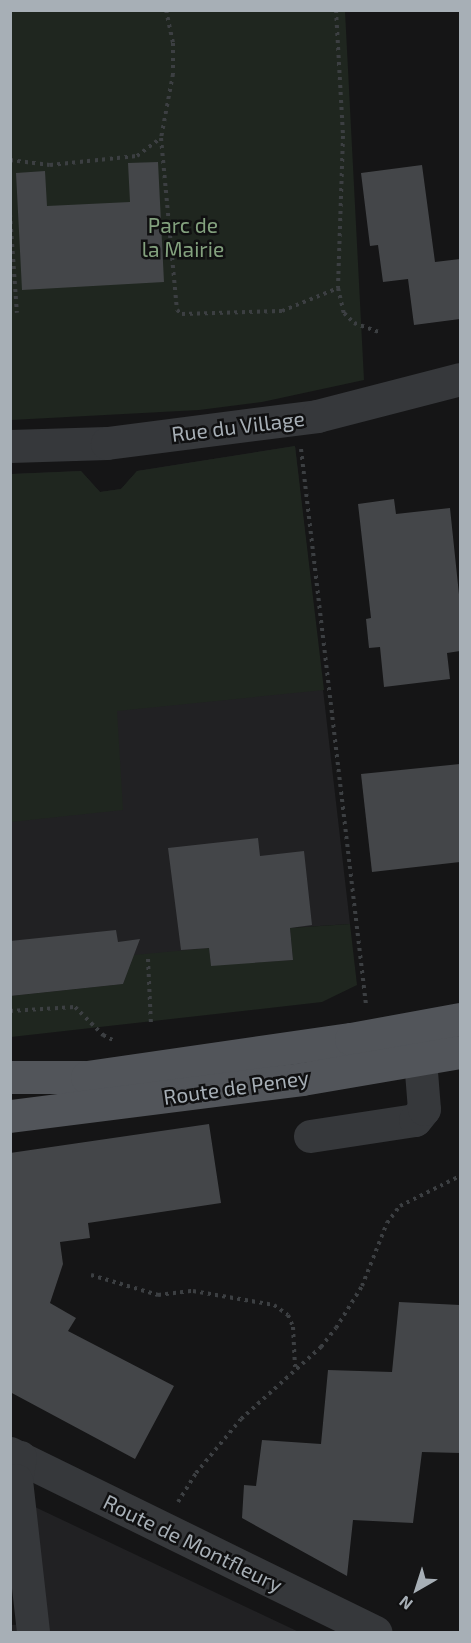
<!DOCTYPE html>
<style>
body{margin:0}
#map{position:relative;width:471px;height:1643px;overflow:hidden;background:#151516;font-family:"Exo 2",sans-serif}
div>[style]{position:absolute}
.built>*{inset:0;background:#212123}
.green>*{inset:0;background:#1f261f}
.building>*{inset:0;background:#444649}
.path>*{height:4px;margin-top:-2px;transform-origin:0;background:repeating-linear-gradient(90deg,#3c3f42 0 3px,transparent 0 7.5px)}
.minor>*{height:33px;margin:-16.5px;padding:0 16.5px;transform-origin:16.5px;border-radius:16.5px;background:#36383b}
.major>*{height:33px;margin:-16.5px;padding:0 16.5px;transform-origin:16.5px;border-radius:16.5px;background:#52555a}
span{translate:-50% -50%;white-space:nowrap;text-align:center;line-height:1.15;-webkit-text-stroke:5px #101011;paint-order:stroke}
.park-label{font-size:21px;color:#83a17e}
.street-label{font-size:21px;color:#a7afb6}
.frame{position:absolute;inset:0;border:12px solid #a7afb6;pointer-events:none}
.north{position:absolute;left:387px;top:1559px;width:60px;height:60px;-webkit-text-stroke:4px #101011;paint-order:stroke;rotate:219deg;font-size:16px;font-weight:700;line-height:24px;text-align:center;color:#a7afb6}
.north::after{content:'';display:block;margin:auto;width:21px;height:27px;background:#a7afb6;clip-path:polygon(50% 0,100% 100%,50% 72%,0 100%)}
</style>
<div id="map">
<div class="built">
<i style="clip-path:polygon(295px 446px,350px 924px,290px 928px,293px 960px,211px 966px,209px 948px,123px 984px,11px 996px,11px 474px,81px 471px,100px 492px,121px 489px,137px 471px)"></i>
<i style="clip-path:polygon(35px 1507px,299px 1632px,11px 1632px,10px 1625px,29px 1624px)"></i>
</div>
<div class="green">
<i style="clip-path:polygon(10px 11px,345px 11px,364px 380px,262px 402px,199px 410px,11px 420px)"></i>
<i style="clip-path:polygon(295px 446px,324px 690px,117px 711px,123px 810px,11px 822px,11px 474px,81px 471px,100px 492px,121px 489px,137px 471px)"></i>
<i style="clip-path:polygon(350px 924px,357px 985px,322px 1002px,11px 1037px,10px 996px,123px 984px,134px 955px,209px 948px,211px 965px,293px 960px,290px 928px)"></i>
</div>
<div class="building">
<i style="clip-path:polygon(158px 162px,164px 282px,22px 290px,16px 173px,45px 171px,47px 206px,130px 202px,128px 163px)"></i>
<i style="clip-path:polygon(422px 165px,435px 262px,460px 259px,460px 319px,414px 325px,408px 279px,383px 282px,378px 245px,370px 246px,361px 173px)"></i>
<i style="clip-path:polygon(394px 499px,396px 514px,450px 508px,460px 604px,460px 651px,447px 653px,450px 679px,384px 687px,380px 647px,369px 648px,366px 619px,371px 618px,358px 504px)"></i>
<i style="clip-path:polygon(460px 764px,460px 862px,372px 872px,361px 774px)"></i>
<i style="clip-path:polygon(258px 838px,260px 856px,304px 851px,312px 925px,290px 928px,293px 960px,211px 966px,209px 948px,181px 950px,168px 848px)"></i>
<i style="clip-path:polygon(116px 930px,118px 942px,140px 939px,123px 984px,10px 996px,10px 941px)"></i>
<i style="clip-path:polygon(209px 1124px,221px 1203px,88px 1223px,90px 1238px,60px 1242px,63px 1264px,50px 1303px,76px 1318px,68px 1331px,174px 1386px,135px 1459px,10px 1392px,10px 1153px)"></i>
<i style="clip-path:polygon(399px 1302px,460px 1305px,460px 1453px,422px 1452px,413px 1523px,353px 1520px,347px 1576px,242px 1518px,244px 1485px,256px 1486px,262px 1440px,321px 1444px,328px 1370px,392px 1372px)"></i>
</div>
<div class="path">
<i style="left:166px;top:10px;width:34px;rotate:78deg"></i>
<i style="left:173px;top:43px;width:31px;rotate:90deg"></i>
<i style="left:173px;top:74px;width:65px;rotate:100.6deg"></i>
<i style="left:161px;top:138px;width:173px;rotate:84.7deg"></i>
<i style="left:177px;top:310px;width:6px;rotate:39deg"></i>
<i style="left:182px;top:314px;width:100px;rotate:-1.7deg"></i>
<i style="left:282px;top:311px;width:61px;rotate:-22.3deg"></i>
<i style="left:336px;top:10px;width:126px;rotate:86.8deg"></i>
<i style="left:343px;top:136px;width:152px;rotate:91.9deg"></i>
<i style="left:338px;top:288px;width:26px;rotate:77deg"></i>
<i style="left:344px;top:313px;width:14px;rotate:45deg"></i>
<i style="left:354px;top:323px;width:29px;rotate:20deg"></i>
<i style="left:10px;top:160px;width:40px;rotate:7.1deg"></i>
<i style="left:50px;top:165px;width:87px;rotate:-5.9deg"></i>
<i style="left:137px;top:156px;width:30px;rotate:-37deg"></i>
<i style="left:10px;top:214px;width:99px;rotate:86deg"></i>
<i style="left:301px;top:449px;width:560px;rotate:83.33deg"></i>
<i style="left:148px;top:959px;width:67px;rotate:87.4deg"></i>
<i style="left:10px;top:1011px;width:65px;rotate:-3.5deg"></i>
<i style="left:75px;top:1007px;width:40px;rotate:45deg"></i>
<i style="left:103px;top:1035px;width:11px;rotate:27deg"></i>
<i style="left:91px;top:1275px;width:70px;rotate:16.6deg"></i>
<i style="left:158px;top:1295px;width:35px;rotate:-7deg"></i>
<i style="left:193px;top:1291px;width:82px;rotate:9.8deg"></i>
<i style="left:274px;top:1305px;width:17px;rotate:36deg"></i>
<i style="left:288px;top:1315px;width:13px;rotate:67deg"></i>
<i style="left:293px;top:1327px;width:40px;rotate:87.1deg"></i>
<i style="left:178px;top:1502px;width:34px;rotate:-58deg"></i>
<i style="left:196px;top:1473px;width:70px;rotate:-50.2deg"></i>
<i style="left:241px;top:1419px;width:108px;rotate:-42deg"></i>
<i style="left:321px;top:1347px;width:24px;rotate:-52deg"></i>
<i style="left:336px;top:1328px;width:49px;rotate:-58.2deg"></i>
<i style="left:362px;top:1286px;width:68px;rotate:-68.4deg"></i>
<i style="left:387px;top:1223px;width:21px;rotate:-53deg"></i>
<i style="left:400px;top:1206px;width:67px;rotate:-26.6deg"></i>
</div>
<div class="minor">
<i style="left:10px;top:446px;width:97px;rotate:-1.8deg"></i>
<i style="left:107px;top:443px;width:212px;rotate:-7.3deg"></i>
<i style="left:317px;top:416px;width:148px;rotate:-14.5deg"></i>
<i style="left:310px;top:1136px;width:106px;rotate:-8.7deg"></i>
<i style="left:415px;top:1120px;width:14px;rotate:-51deg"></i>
<i style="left:424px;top:1109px;width:50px;rotate:-94.6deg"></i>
<i style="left:10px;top:1453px;width:407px;rotate:26.1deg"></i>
<i style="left:20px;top:1457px;width:23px;rotate:100deg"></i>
<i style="left:16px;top:1480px;width:153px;rotate:83.6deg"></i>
</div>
<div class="major">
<i style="left:10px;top:1077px;width:77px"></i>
<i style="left:87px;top:1077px;width:267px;rotate:-8.2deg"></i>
<i style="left:351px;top:1039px;width:111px;rotate:-10.4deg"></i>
<i style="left:10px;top:1116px;width:294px;rotate:-7.2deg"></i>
<i style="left:302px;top:1079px;width:160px;rotate:-9.7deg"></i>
</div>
<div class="park-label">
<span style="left:183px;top:237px">Parc de<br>la Mairie</span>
</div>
<div class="street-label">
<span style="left:238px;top:426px;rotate:-7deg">Rue du Village</span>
<span style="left:236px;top:1087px;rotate:-8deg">Route de Peney</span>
<span style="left:193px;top:1543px;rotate:26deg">Route de Montfleury</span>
</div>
<div class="frame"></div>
<div class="north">N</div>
</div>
